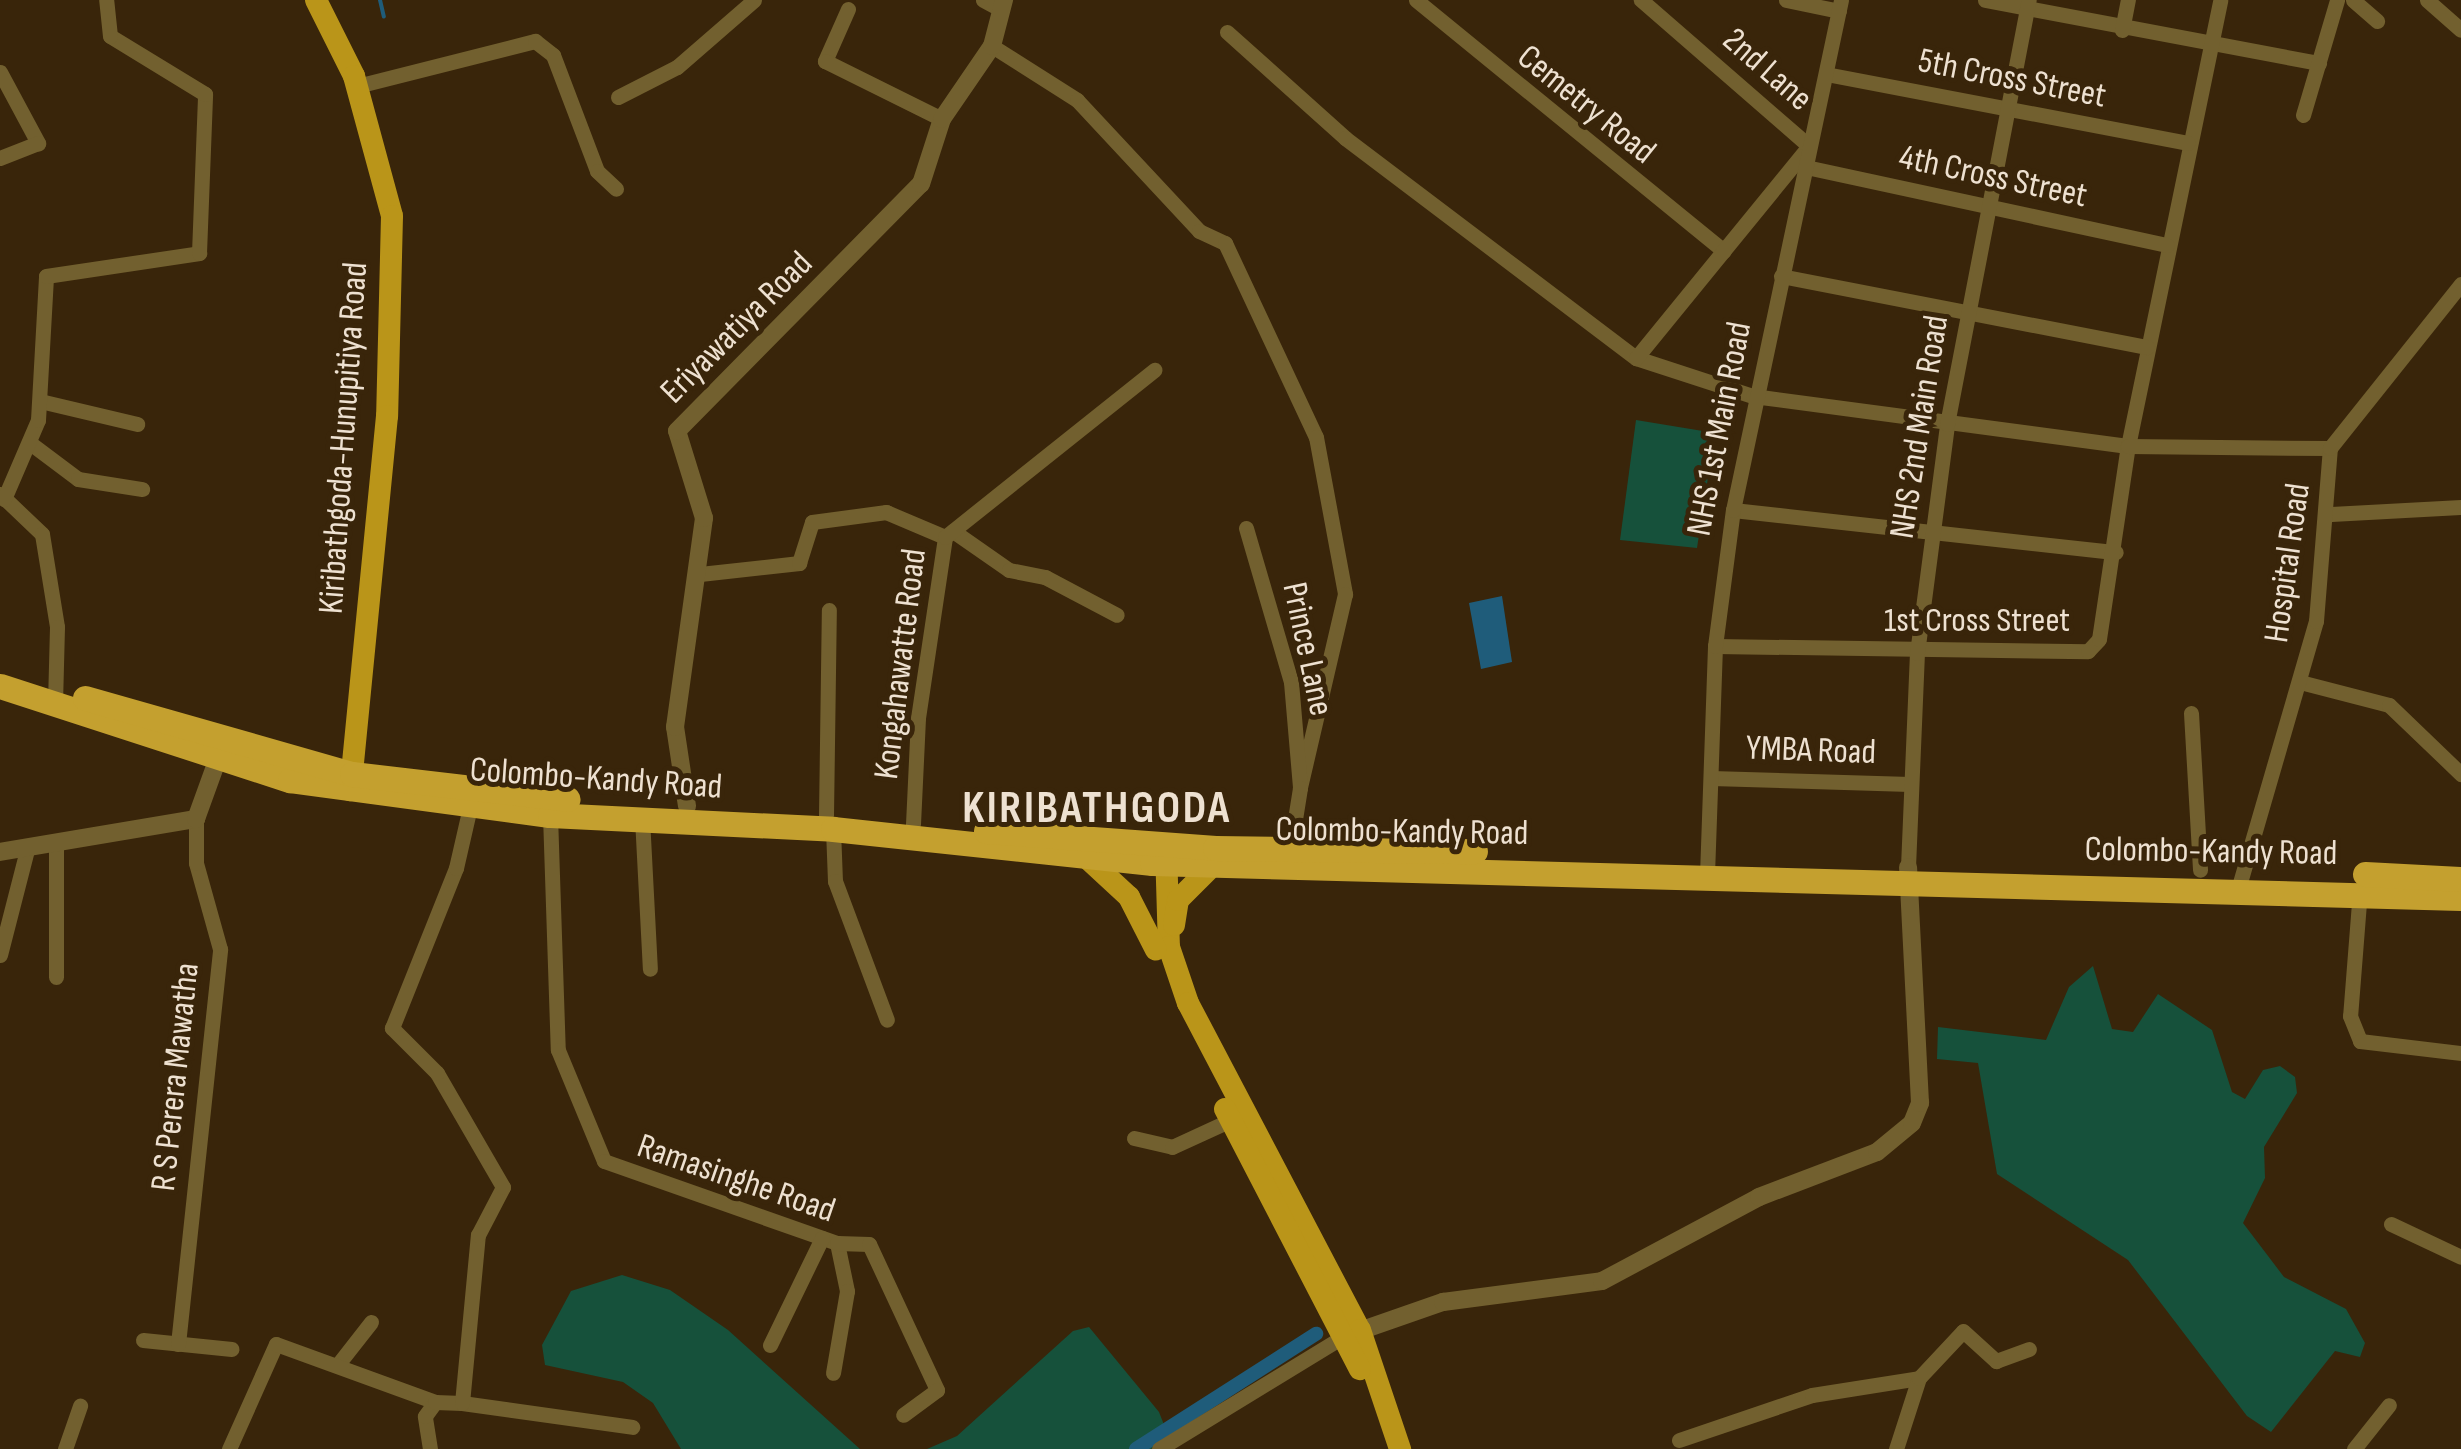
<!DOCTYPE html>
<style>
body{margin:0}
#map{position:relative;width:2461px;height:1449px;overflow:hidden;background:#39250a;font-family:"Sofia Sans Condensed",sans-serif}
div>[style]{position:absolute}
.green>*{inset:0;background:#16513b}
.water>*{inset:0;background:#1f5c7a}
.stream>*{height:4px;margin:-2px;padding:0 2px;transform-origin:2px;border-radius:2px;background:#1f5c7a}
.canal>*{height:14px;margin:-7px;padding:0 7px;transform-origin:7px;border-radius:7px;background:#1f5c7a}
.minor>*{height:15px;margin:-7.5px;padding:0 7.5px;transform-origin:7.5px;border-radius:7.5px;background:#72602f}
.tertiary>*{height:18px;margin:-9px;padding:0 9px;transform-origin:9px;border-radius:9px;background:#72602f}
.primary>*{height:22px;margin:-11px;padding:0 11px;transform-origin:11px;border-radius:11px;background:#ba9519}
.trunk>*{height:25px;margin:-12.5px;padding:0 12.5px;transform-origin:12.5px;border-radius:12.5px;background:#c4a02f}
span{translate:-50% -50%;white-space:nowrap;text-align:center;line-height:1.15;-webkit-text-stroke:10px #39250a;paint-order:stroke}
.street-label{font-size:35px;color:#eee1d1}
.district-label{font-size:45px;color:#eee1d1;font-weight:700;letter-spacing:2.5px}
</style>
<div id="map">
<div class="green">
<i style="clip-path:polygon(1636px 420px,1715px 433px,1697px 548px,1620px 540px)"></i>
<i style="clip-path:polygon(2093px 966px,2112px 1029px,2133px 1032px,2158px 994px,2212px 1030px,2232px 1092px,2245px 1099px,2263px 1070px,2280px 1066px,2295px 1077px,2297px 1093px,2264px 1147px,2265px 1178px,2243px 1223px,2284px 1277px,2346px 1309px,2365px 1343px,2360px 1357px,2335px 1351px,2271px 1432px,2247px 1416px,2128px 1260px,1997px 1174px,1978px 1063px,1937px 1059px,1938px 1027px,2046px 1040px,2069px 987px)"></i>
<i style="clip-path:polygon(622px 1275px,670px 1290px,728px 1330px,860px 1449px,681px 1449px,653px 1403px,623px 1382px,545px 1365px,542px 1345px,571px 1291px)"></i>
<i style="clip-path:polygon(1089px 1327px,1159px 1412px,1168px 1435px,1151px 1449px,927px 1449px,957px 1436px,1073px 1331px)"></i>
</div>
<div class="water">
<i style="clip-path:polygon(1502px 596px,1512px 662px,1481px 669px,1469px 603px)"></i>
</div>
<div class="stream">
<i style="left:380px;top:0;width:17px;rotate:77deg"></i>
</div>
<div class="canal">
<i style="left:1136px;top:1449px;width:214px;rotate:-32.6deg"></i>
</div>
<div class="minor">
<i style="left:983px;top:0;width:21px;rotate:28deg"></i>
<i style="left:1416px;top:0;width:397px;rotate:39.2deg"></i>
<i style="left:1786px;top:0;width:54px;rotate:11.7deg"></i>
<i style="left:1985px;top:0;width:340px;rotate:10.7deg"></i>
<i style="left:2353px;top:0;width:32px;rotate:41deg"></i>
<i style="left:2427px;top:0;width:45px;rotate:41.4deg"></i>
<i style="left:848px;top:9px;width:57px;rotate:113.9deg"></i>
<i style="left:825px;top:61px;width:131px;rotate:26.4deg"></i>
<i style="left:2122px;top:30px;width:31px;rotate:-79deg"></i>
<i style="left:1227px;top:32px;width:159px;rotate:41.9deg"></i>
<i style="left:1345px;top:138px;width:365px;rotate:37.1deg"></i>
<i style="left:1636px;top:358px;width:123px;rotate:18deg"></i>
<i style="left:1753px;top:396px;width:378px;rotate:7.6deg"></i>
<i style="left:2128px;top:446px;width:455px;rotate:-78.3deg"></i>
<i style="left:992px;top:46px;width:101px;rotate:32.4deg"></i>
<i style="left:1077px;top:100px;width:179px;rotate:47deg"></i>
<i style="left:1199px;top:231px;width:29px;rotate:25deg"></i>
<i style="left:1225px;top:243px;width:214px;rotate:64.9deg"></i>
<i style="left:1316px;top:437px;width:160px;rotate:79.5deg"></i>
<i style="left:1345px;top:594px;width:199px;rotate:103.1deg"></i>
<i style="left:0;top:72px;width:81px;rotate:61.8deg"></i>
<i style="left:38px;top:143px;width:41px;rotate:158.5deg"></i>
<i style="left:1826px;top:74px;width:368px;rotate:10.8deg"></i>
<i style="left:357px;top:86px;width:184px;rotate:-14.2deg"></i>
<i style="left:535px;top:41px;width:23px;rotate:38deg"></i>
<i style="left:553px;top:55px;width:124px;rotate:69.2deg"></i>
<i style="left:597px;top:171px;width:26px;rotate:43deg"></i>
<i style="left:618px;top:97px;width:66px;rotate:-27deg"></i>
<i style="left:677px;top:67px;width:102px;rotate:-41deg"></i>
<i style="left:2303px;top:115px;width:120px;rotate:-73.5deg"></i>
<i style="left:1806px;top:167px;width:369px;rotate:12.2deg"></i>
<i style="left:1781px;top:276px;width:373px;rotate:11deg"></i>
<i style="left:1636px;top:358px;width:274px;rotate:-50.8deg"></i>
<i style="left:1809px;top:146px;width:223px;rotate:-139deg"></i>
<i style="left:40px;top:401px;width:100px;rotate:13.3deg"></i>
<i style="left:30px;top:443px;width:60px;rotate:36.9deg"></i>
<i style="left:78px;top:479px;width:65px;rotate:8.9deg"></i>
<i style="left:0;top:494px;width:58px;rotate:43.6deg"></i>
<i style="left:42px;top:534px;width:94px;rotate:80.8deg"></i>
<i style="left:57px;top:627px;width:78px;rotate:91.5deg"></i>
<i style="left:4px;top:499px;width:86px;rotate:-66.7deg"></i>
<i style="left:38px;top:420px;width:144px;rotate:-86.8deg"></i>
<i style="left:46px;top:276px;width:155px;rotate:-8.5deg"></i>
<i style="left:199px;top:253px;width:159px;rotate:-87.8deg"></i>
<i style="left:205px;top:94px;width:111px;rotate:-148.6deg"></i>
<i style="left:110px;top:36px;width:36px;rotate:-96deg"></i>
<i style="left:1733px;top:510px;width:385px;rotate:6.3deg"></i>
<i style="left:2331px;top:514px;width:130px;rotate:-3.1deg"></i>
<i style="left:1246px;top:528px;width:160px;rotate:73.7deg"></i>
<i style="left:1291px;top:682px;width:106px;rotate:85.1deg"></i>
<i style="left:1300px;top:788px;width:57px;rotate:99.1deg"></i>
<i style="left:953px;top:531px;width:68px;rotate:34.9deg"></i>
<i style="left:1009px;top:570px;width:37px;rotate:11deg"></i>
<i style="left:1045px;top:577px;width:81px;rotate:27.8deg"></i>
<i style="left:700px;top:574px;width:100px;rotate:-6.3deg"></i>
<i style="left:799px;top:563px;width:43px;rotate:-72.4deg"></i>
<i style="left:812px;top:522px;width:75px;rotate:-7.7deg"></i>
<i style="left:886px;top:512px;width:64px;rotate:23deg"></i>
<i style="left:1715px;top:646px;width:373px;rotate:0.8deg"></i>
<i style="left:2088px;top:651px;width:16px;rotate:-47deg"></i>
<i style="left:2099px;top:639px;width:195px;rotate:-81.5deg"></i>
<i style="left:2128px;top:446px;width:202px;rotate:0.6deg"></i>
<i style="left:2300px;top:682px;width:92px;rotate:14.5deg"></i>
<i style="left:2389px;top:705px;width:100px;rotate:43.8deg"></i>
<i style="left:2191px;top:713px;width:157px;rotate:86.7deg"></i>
<i style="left:1711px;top:778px;width:199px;rotate:1.7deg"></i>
<i style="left:550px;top:815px;width:235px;rotate:88.1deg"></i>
<i style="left:558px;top:1050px;width:120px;rotate:67.5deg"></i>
<i style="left:604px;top:1161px;width:247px;rotate:19.4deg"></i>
<i style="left:837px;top:1243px;width:49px;rotate:78.2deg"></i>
<i style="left:847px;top:1291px;width:83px;rotate:99.7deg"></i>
<i style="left:826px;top:815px;width:205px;rotate:-89.2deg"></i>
<i style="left:642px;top:818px;width:151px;rotate:87deg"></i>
<i style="left:913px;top:824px;width:106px;rotate:-87.3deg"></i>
<i style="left:918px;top:718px;width:183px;rotate:-81.5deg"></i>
<i style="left:945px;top:537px;width:268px;rotate:-38.6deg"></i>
<i style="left:833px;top:829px;width:52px;rotate:87.8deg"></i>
<i style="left:835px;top:881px;width:148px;rotate:69.5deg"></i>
<i style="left:56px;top:845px;width:132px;rotate:90deg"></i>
<i style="left:1908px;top:867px;width:214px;rotate:-87.6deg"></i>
<i style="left:1917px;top:653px;width:231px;rotate:-82.5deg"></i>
<i style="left:1947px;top:424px;width:432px;rotate:-79.1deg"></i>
<i style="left:1707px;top:875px;width:229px;rotate:-88deg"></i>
<i style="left:1715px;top:646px;width:137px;rotate:-82.5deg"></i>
<i style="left:1733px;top:510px;width:521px;rotate:-78.04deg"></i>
<i style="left:2239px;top:886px;width:276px;rotate:-73.8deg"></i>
<i style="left:2316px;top:621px;width:174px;rotate:-85.4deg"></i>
<i style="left:2330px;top:448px;width:210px;rotate:-51.4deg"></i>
<i style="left:2360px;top:890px;width:126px;rotate:94.5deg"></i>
<i style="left:2350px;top:1016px;width:27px;rotate:68deg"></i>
<i style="left:2360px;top:1041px;width:102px;rotate:6.8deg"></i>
<i style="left:0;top:955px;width:108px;rotate:-75.6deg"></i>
<i style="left:1134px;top:1138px;width:39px;rotate:13deg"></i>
<i style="left:1172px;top:1147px;width:65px;rotate:-24.6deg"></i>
<i style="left:2391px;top:1224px;width:77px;rotate:25.2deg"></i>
<i style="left:837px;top:1243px;width:32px;rotate:2deg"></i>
<i style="left:869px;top:1244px;width:161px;rotate:65deg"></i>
<i style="left:937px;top:1390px;width:42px;rotate:143.7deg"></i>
<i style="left:143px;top:1340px;width:89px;rotate:5.8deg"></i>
<i style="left:178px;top:1344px;width:397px;rotate:-83.9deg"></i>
<i style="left:220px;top:949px;width:89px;rotate:-105.6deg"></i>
<i style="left:196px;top:863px;width:44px;rotate:-90deg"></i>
<i style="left:770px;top:1345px;width:119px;rotate:-64.1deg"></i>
<i style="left:339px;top:1363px;width:52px;rotate:-52deg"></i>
<i style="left:462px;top:1403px;width:172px;rotate:8deg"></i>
<i style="left:1679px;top:1440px;width:140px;rotate:-18.7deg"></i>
<i style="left:1812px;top:1395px;width:108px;rotate:-9deg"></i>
<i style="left:65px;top:1449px;width:46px;rotate:-70.8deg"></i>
<i style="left:229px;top:1449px;width:115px;rotate:-65.9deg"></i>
<i style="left:276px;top:1344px;width:169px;rotate:20deg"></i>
<i style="left:430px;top:1449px;width:33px;rotate:-99deg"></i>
<i style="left:425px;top:1416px;width:17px;rotate:-54deg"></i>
<i style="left:435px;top:1402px;width:27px;rotate:2deg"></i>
<i style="left:462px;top:1403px;width:169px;rotate:-84.6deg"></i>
<i style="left:478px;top:1235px;width:54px;rotate:-62.5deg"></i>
<i style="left:503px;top:1187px;width:132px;rotate:-120.1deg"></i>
<i style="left:437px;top:1073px;width:64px;rotate:-135deg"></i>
<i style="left:392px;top:1028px;width:172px;rotate:-68.2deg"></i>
<i style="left:456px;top:868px;width:63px;rotate:-77.1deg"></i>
<i style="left:1159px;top:1449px;width:217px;rotate:-31.4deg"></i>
<i style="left:1896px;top:1449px;width:75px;rotate:-72.1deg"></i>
<i style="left:1919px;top:1378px;width:64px;rotate:-46.9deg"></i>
<i style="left:1963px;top:1331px;width:45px;rotate:42.3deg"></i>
<i style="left:1996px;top:1361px;width:35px;rotate:-20deg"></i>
<i style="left:2354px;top:1449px;width:56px;rotate:-51.5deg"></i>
</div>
<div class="tertiary">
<i style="left:687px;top:806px;width:80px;rotate:-98.6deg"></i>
<i style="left:675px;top:727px;width:211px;rotate:-82.1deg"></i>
<i style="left:704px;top:518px;width:91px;rotate:-107.2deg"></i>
<i style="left:677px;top:431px;width:347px;rotate:-45.4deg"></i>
<i style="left:921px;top:184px;width:68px;rotate:-72.1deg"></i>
<i style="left:942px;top:119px;width:88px;rotate:-55.6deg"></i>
<i style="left:992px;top:46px;width:48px;rotate:-75.4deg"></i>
<i style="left:0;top:852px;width:199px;rotate:-9.6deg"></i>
<i style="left:196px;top:819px;width:62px;rotate:-70.1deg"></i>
<i style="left:1348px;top:1335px;width:101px;rotate:-19.2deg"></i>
<i style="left:1443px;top:1302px;width:160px;rotate:-7.5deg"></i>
<i style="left:1602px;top:1281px;width:178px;rotate:-28.1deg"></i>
<i style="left:1759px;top:1197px;width:126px;rotate:-20.9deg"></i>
<i style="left:1877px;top:1152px;width:45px;rotate:-39.6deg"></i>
<i style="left:1912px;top:1123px;width:22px;rotate:-68deg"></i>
<i style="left:1920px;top:1103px;width:236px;rotate:-92.9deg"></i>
</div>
<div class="primary">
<i style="left:316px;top:0;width:85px;rotate:63.4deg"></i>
<i style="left:354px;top:76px;width:145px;rotate:74.8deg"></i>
<i style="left:392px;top:216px;width:200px;rotate:91.4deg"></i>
<i style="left:387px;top:416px;width:376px;rotate:95.6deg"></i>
<i style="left:1166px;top:848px;width:99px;rotate:88.3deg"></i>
<i style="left:1169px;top:947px;width:59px;rotate:71.3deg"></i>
<i style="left:1188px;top:1003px;width:369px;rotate:62.3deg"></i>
<i style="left:1360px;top:1330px;width:126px;rotate:71.4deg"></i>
<i style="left:1088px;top:859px;width:56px;rotate:42.8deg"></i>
<i style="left:1129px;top:897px;width:59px;rotate:63deg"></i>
<i style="left:1174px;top:925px;width:25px;rotate:-81deg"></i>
<i style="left:1178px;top:900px;width:51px;rotate:-45deg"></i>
<i style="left:1225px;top:1109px;width:293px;rotate:62.6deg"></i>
</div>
<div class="trunk">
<i style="left:0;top:686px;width:305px;rotate:18deg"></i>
<i style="left:290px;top:780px;width:262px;rotate:7.7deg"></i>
<i style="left:550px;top:815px;width:283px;rotate:2.8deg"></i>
<i style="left:833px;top:829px;width:321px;rotate:6.1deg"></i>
<i style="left:1152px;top:863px;width:1309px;rotate:1.53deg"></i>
<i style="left:85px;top:698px;width:278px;rotate:15.9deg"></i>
<i style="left:352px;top:774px;width:217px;rotate:6.6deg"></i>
<i style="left:986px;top:831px;width:230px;rotate:4.2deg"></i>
<i style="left:1215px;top:848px;width:260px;rotate:0.7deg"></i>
<i style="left:2365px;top:874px;width:96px;rotate:3deg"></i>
</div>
<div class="street-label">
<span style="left:1767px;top:70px;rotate:41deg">2nd Lane</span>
<span style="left:2012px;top:79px;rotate:11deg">5th Cross Street</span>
<span style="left:1586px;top:105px;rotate:39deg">Cemetry Road</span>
<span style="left:1993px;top:177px;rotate:12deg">4th Cross Street</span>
<span style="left:737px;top:328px;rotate:-45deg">Eriyawatiya Road</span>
<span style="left:1920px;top:427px;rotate:-81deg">NHS 2nd Main Road</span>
<span style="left:1720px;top:429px;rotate:-79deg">NHS 1st Main Road</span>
<span style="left:344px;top:438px;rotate:-86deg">Kiribathgoda-Hunupitiya Road</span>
<span style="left:2288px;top:563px;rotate:-82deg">Hospital Road</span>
<span style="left:1977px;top:621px">1st Cross Street</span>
<span style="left:1307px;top:649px;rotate:78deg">Prince Lane</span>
<span style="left:901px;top:664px;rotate:-83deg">Kongahawatte Road</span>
<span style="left:1811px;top:751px;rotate:2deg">YMBA Road</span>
<span style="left:596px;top:779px;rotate:4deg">Colombo-Kandy Road</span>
<span style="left:1402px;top:832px;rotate:1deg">Colombo-Kandy Road</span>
<span style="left:2211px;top:852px;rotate:1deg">Colombo-Kandy Road</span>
<span style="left:176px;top:1077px;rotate:-84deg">R S Perera Mawatha</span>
<span style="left:736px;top:1179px;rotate:19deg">Ramasinghe Road</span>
</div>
<div class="district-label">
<span style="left:1097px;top:809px">KIRIBATHGODA</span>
</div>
</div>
